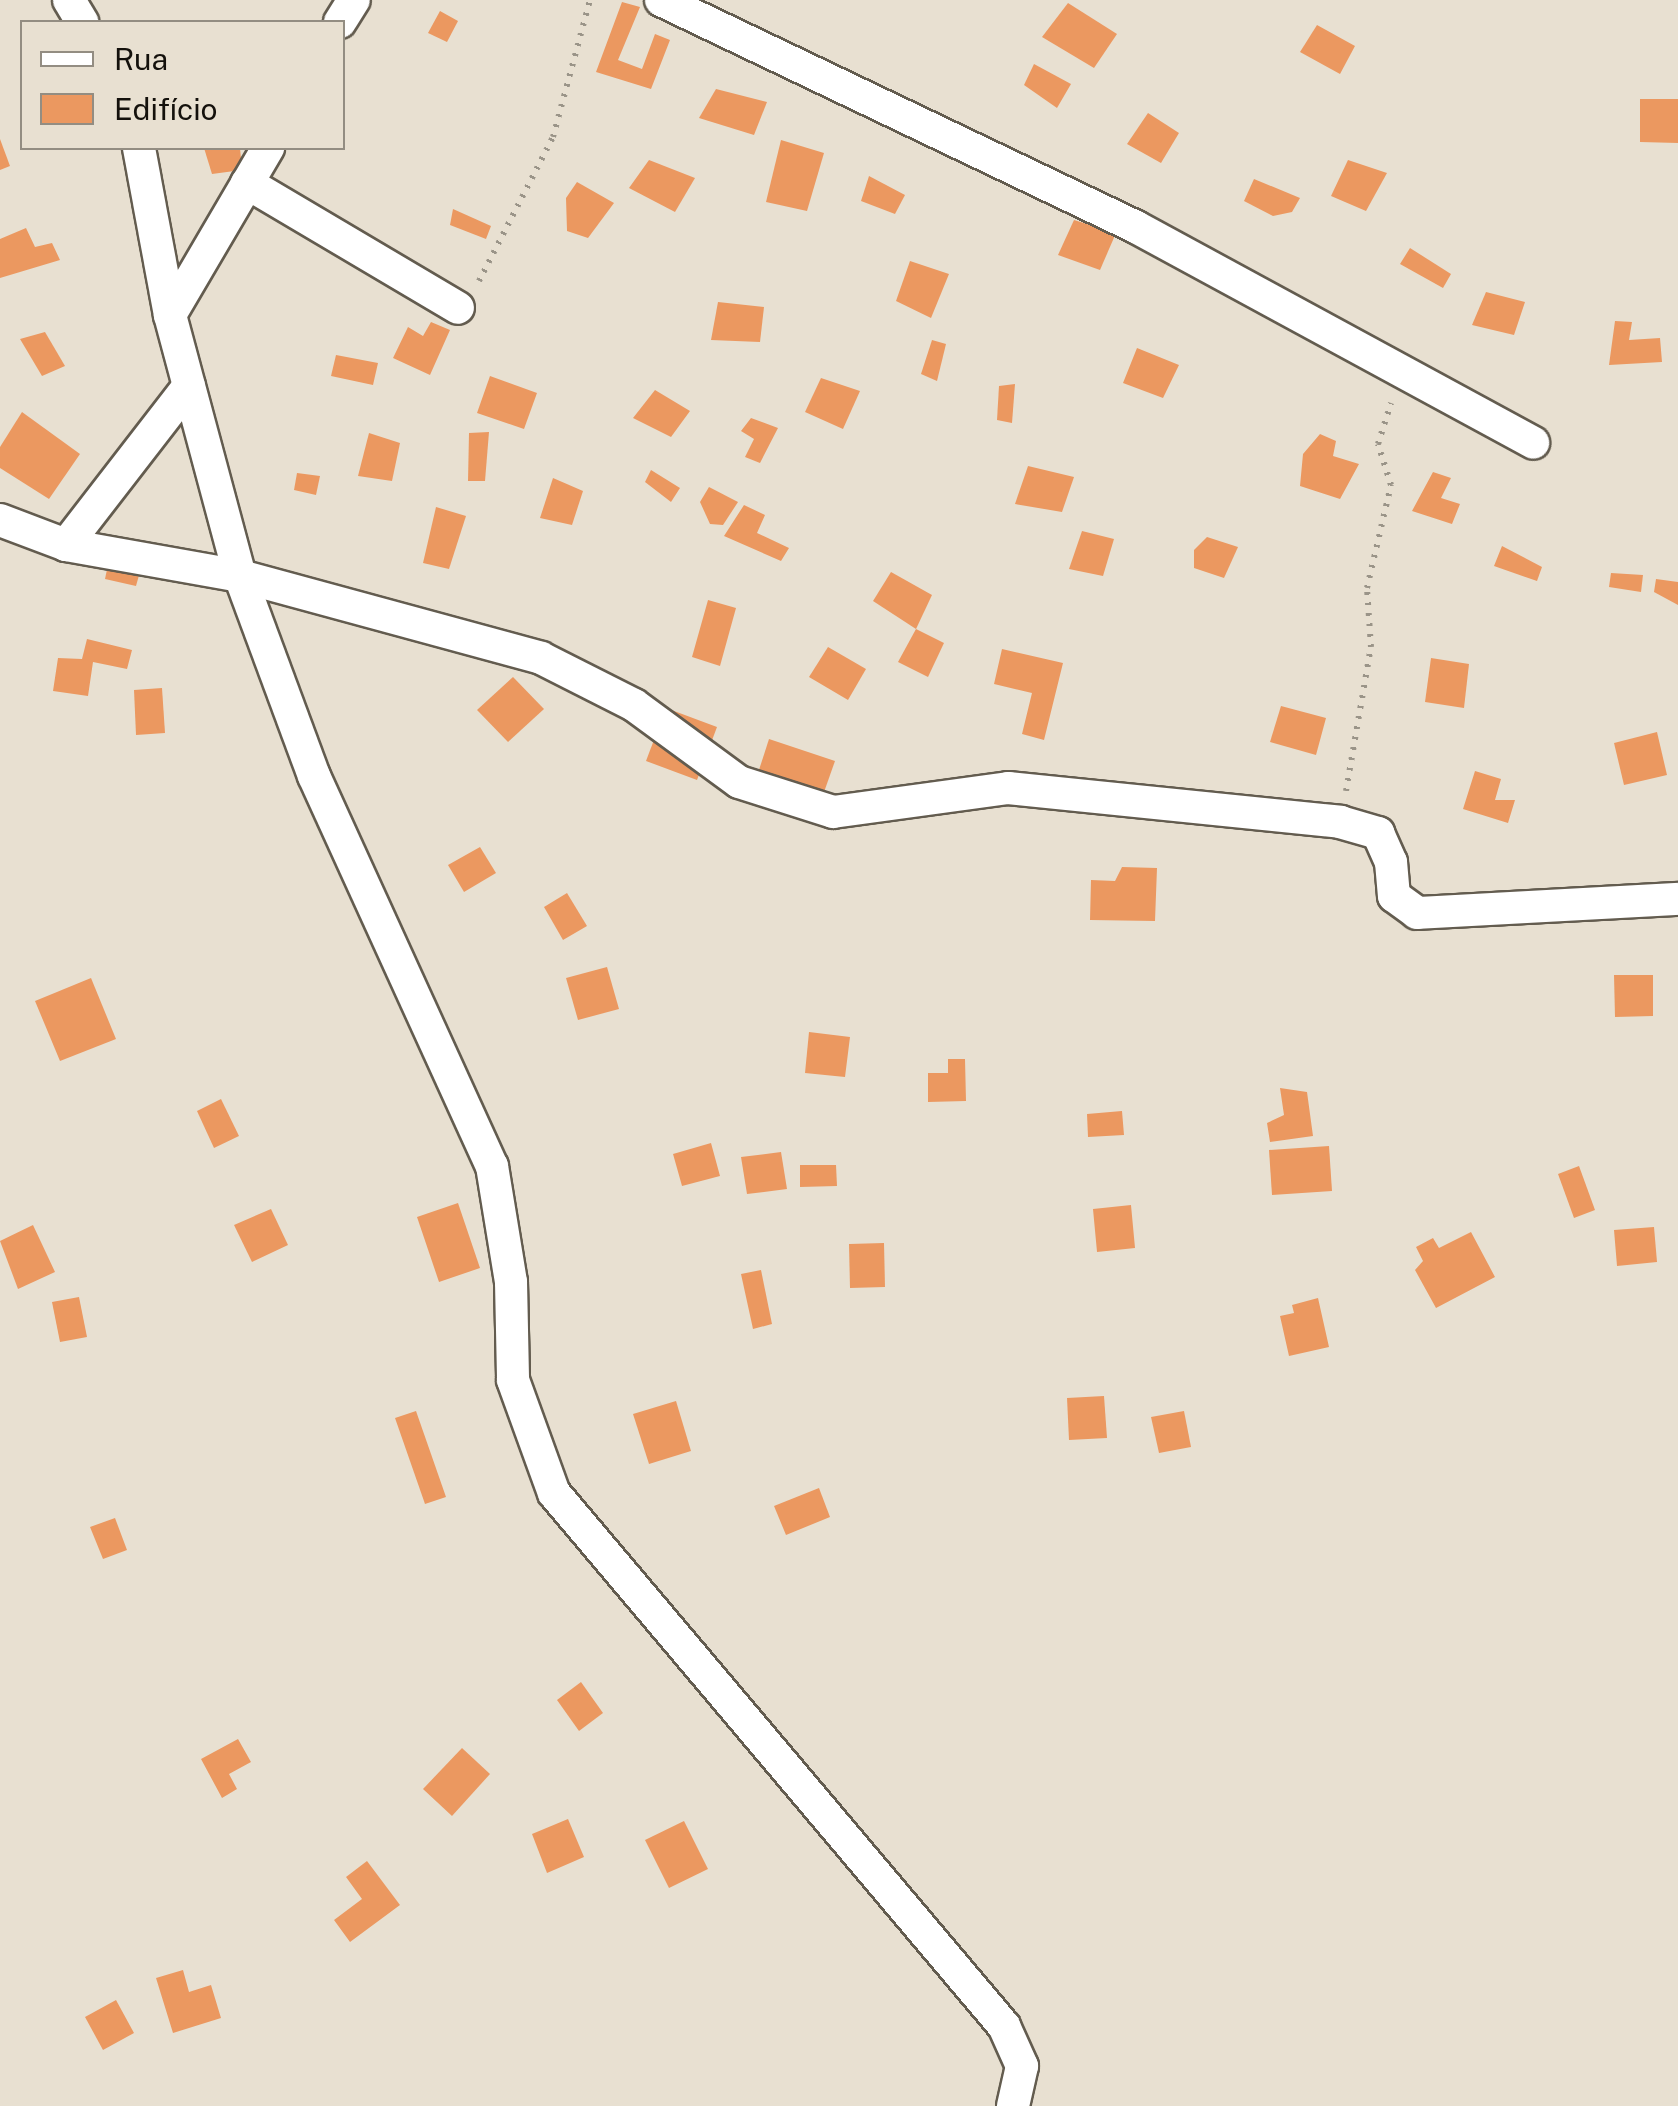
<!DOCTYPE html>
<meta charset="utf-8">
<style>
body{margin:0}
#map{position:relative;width:1678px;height:2106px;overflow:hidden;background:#e8e0d1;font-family:"Public Sans",sans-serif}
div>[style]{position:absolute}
.building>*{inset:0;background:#eb9860}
.path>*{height:6px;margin-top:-3px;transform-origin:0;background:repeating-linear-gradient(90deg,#9a9488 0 2.5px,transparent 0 10.5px)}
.roads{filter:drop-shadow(2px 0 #635c4f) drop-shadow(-2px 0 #635c4f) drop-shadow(0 2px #635c4f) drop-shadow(0 -2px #635c4f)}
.minor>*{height:32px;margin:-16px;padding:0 16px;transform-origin:16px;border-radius:16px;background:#fff}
span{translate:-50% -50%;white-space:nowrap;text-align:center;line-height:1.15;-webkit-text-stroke:9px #e8e0d1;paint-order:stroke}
.legend{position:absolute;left:20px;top:20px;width:325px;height:130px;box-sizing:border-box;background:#e8e0d1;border:2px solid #938d82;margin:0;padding:12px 18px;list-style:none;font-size:30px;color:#14110c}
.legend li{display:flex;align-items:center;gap:20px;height:50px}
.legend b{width:50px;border:2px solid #938d82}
</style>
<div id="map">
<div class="building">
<i style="clip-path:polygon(622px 2px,640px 7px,618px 60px,642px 69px,655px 34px,670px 40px,651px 89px,596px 72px)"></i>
<i style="clip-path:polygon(1068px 3px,1117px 34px,1094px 68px,1042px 37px)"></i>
<i style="clip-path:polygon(440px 11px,458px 21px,447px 42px,428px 33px)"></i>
<i style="clip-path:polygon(1317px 25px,1355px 46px,1340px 74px,1300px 52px)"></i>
<i style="clip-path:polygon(1034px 64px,1071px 84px,1057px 108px,1024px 85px)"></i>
<i style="clip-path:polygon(716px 89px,767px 102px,754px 135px,699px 118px)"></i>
<i style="clip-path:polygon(1640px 99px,1678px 99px,1678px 143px,1640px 142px)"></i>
<i style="clip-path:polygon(1148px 113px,1179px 133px,1161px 163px,1127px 144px)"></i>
<i style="clip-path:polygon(0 139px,10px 166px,0 170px)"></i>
<i style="clip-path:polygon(781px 140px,824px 153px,807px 211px,766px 202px)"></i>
<i style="clip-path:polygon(204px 148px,240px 148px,242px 170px,212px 174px)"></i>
<i style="clip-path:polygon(649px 160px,695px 178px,675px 212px,629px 188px)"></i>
<i style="clip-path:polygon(1348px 160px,1387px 173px,1366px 211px,1331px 196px)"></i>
<i style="clip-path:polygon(869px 176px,905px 195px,895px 214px,861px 201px)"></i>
<i style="clip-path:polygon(1254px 179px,1300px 198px,1292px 212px,1273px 216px,1244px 201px)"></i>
<i style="clip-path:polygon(577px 182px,614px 203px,588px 238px,567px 231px,566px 198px)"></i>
<i style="clip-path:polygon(453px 209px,491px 226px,486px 239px,450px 225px)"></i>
<i style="clip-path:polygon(1074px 220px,1116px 233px,1100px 270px,1058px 255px)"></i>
<i style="clip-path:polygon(26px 228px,35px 247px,52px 243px,60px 260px,0 278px,0 239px)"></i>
<i style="clip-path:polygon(1410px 248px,1451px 274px,1443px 288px,1400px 264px)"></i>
<i style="clip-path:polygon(910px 261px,949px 274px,931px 318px,896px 301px)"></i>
<i style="clip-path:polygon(1486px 292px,1525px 302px,1514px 335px,1472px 325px)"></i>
<i style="clip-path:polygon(718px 302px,764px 307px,760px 342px,711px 340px)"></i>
<i style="clip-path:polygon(1615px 321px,1632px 322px,1629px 340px,1660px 338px,1662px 362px,1609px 365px)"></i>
<i style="clip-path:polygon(431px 322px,450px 330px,430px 375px,393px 358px,408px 327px,423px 336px)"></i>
<i style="clip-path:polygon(45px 332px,65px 366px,42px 376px,20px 339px)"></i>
<i style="clip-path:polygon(932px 340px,946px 344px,937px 381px,921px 374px)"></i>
<i style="clip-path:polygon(1137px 348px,1179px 365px,1163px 398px,1123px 383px)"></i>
<i style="clip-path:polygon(336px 355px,378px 363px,373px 385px,331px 376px)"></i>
<i style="clip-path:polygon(490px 376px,537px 393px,524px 429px,477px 413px)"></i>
<i style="clip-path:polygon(821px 378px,860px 391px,843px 429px,805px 412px)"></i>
<i style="clip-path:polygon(1015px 384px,1012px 423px,997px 420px,999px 386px)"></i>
<i style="clip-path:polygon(655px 390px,690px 411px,671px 437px,633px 418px)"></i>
<i style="clip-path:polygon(22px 412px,80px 454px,49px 499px,0 468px,0 447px)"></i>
<i style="clip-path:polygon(751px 418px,778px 428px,760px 463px,745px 457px,754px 439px,741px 431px)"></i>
<i style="clip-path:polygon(489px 432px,485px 481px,468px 481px,469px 433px)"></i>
<i style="clip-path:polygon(369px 433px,400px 443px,392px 481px,358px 476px)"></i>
<i style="clip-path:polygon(1320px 434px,1336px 441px,1333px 456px,1359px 464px,1340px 499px,1300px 486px,1303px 454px)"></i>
<i style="clip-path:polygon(1028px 466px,1074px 477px,1062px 512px,1015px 504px)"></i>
<i style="clip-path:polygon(651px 470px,680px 488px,671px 502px,645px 482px)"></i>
<i style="clip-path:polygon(1433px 472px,1451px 478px,1441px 498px,1460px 504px,1452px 524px,1412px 511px)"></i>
<i style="clip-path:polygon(297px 473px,320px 476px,316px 495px,294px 490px)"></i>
<i style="clip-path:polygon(553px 478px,583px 491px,572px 525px,540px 518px)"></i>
<i style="clip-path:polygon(709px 487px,738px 502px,723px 525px,710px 524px,700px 502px)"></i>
<i style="clip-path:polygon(744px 505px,765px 515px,757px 533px,789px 548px,781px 561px,724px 536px)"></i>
<i style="clip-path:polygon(436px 507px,466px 516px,449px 569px,423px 563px)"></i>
<i style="clip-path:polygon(1082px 531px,1114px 539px,1103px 576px,1069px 569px)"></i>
<i style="clip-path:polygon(1207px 537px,1238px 547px,1224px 578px,1194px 568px,1194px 550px)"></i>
<i style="clip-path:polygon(1502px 546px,1542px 567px,1537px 581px,1494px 566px)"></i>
<i style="clip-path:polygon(109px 560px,141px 568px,136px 586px,105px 579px)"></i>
<i style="clip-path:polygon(891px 572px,932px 595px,916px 629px,873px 601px)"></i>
<i style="clip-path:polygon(1611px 573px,1643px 575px,1641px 592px,1609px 587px)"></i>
<i style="clip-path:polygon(1656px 579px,1678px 582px,1678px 605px,1654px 592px)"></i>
<i style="clip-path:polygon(708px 600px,736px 608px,720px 666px,692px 657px)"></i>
<i style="clip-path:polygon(916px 629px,944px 643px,928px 677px,898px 662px)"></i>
<i style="clip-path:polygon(87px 639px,132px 650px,127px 669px,93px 662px,88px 696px,53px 691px,58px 658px,82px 659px)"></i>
<i style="clip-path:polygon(828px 647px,866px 669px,848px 700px,809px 677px)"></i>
<i style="clip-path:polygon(1002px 649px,1063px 663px,1044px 740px,1022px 734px,1032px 693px,994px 684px)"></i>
<i style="clip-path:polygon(1431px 658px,1469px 664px,1464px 708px,1425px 702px)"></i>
<i style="clip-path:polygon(513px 677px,544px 709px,508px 742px,477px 710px)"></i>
<i style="clip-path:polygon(162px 688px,165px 733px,136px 735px,134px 690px)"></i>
<i style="clip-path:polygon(1281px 706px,1326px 718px,1316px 755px,1270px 742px)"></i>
<i style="clip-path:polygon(666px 708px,717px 727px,697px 780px,646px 761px)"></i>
<i style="clip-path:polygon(1657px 732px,1667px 775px,1624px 785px,1614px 743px)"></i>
<i style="clip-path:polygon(769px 739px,835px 761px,823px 795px,758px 773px)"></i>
<i style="clip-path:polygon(1475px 771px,1501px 779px,1495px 800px,1515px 800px,1508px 823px,1463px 809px)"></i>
<i style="clip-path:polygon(480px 847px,496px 873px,464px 892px,448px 865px)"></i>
<i style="clip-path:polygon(1122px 867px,1157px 868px,1155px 921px,1090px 920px,1091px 880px,1115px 881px)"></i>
<i style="clip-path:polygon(567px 893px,587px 926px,563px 940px,544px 907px)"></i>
<i style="clip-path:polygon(607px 967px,619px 1009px,578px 1020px,566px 978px)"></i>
<i style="clip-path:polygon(1614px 975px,1653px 975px,1653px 1016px,1615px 1017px)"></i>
<i style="clip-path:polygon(91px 978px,116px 1039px,60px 1061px,35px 1001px)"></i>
<i style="clip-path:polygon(809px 1032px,850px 1037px,845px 1077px,805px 1073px)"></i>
<i style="clip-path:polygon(948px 1059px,965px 1059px,966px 1101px,928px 1102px,928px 1073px,948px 1073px)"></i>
<i style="clip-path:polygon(1280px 1088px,1307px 1092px,1313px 1136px,1270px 1142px,1267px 1123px,1284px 1115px)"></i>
<i style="clip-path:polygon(221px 1099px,239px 1136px,214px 1148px,197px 1111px)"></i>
<i style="clip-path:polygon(1122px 1111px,1124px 1135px,1088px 1137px,1087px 1114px)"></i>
<i style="clip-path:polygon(711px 1143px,720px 1176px,682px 1186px,673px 1154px)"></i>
<i style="clip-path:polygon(1329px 1146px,1332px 1191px,1272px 1195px,1269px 1150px)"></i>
<i style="clip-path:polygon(781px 1152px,787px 1189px,747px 1194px,741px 1157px)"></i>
<i style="clip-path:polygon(800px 1165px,836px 1165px,837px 1186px,800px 1187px)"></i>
<i style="clip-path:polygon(1579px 1166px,1595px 1210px,1574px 1218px,1558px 1174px)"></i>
<i style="clip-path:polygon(458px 1203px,480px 1268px,439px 1282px,417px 1217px)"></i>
<i style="clip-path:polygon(1131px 1205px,1135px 1248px,1097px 1252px,1093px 1209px)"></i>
<i style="clip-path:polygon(271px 1209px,288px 1245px,252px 1262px,234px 1225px)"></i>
<i style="clip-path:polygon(33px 1225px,55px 1272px,18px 1289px,0 1241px)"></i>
<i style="clip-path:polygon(1654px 1227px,1657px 1262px,1617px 1266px,1614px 1230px)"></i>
<i style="clip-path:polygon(1471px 1232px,1495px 1277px,1436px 1308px,1415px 1270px,1423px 1261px,1416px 1247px,1433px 1238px,1439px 1248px)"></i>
<i style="clip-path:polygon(884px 1243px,885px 1287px,850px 1288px,849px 1244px)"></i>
<i style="clip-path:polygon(761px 1270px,772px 1324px,753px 1329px,741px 1274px)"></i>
<i style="clip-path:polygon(79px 1297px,87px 1337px,60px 1342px,52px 1302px)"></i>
<i style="clip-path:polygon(1318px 1298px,1329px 1347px,1289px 1356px,1280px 1316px,1294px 1313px,1292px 1305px)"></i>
<i style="clip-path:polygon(1104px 1396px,1107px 1438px,1069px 1440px,1067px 1398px)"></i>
<i style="clip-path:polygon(676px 1401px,691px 1451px,649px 1464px,633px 1414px)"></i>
<i style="clip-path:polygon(416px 1411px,446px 1497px,425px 1504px,395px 1418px)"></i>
<i style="clip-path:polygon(1184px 1411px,1191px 1447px,1159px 1453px,1151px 1417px)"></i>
<i style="clip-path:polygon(819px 1488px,830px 1517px,786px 1535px,774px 1506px)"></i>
<i style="clip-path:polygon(115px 1518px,127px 1550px,103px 1559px,90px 1527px)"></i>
<i style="clip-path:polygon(581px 1682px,603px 1713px,579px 1731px,557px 1700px)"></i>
<i style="clip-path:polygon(238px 1739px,251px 1762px,229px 1774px,237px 1789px,222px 1798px,201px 1759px)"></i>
<i style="clip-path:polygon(462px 1748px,490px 1774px,452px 1816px,423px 1789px)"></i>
<i style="clip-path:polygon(568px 1819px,584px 1857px,547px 1873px,532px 1834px)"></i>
<i style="clip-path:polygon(684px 1821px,708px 1869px,669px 1888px,645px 1840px)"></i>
<i style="clip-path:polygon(367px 1861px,400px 1905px,350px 1942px,334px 1920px,362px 1899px,346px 1877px)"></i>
<i style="clip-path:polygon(183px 1970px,189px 1992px,211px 1985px,221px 2018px,173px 2033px,156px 1978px)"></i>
<i style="clip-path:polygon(116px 2000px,134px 2033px,103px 2050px,85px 2017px)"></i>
</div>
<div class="path">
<i style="left:479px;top:281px;width:162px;rotate:-62.8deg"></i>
<i style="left:553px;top:137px;width:142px;rotate:-74.9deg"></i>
<i style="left:1346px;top:791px;width:146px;rotate:-80.2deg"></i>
<i style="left:1371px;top:647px;width:59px;rotate:-93.9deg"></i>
<i style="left:1367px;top:588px;width:106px;rotate:-76.9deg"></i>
<i style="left:1391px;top:485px;width:43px;rotate:-107.6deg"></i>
<i style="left:1378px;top:444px;width:43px;rotate:-72.4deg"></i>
</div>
<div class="roads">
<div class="minor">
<i style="left:69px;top:0;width:26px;rotate:59deg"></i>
<i style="left:661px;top:0;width:526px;rotate:25.54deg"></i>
<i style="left:1136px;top:227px;width:452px;rotate:28.5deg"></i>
<i style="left:340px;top:22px;width:26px;rotate:-58deg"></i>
<i style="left:139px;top:148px;width:170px;rotate:79.5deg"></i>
<i style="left:170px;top:315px;width:270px;rotate:75deg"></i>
<i style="left:240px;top:576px;width:213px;rotate:69.7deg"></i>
<i style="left:314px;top:776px;width:429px;rotate:65.5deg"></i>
<i style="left:492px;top:1166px;width:118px;rotate:80.7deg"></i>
<i style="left:511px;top:1282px;width:98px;rotate:88.8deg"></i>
<i style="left:513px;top:1380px;width:120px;rotate:70.1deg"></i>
<i style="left:554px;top:1493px;width:698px;rotate:49.83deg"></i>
<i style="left:1004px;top:2026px;width:44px;rotate:65.8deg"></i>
<i style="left:1022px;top:2066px;width:41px;rotate:102.7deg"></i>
<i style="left:247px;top:183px;width:245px;rotate:30.6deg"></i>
<i style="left:170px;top:315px;width:194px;rotate:-59.6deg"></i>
<i style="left:0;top:520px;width:71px;rotate:20.7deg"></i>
<i style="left:66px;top:545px;width:177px;rotate:10.1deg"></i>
<i style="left:240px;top:576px;width:312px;rotate:15.2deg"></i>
<i style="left:541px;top:658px;width:104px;rotate:26.8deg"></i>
<i style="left:634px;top:705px;width:130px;rotate:36.3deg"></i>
<i style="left:739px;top:782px;width:99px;rotate:17.7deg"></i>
<i style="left:833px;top:812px;width:177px;rotate:-7.8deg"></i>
<i style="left:1008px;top:788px;width:334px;rotate:5.8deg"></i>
<i style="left:1340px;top:822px;width:40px;rotate:16deg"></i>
<i style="left:1378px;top:833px;width:32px;rotate:66deg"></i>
<i style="left:1391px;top:862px;width:34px;rotate:85deg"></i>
<i style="left:1394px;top:896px;width:29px;rotate:36deg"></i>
<i style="left:1417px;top:913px;width:261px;rotate:-3.1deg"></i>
<i style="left:66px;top:545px;width:201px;rotate:-52.3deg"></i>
</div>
</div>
<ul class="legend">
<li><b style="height:12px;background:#fff"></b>Rua</li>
<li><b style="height:28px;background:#eb9860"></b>Edifício</li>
</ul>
</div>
